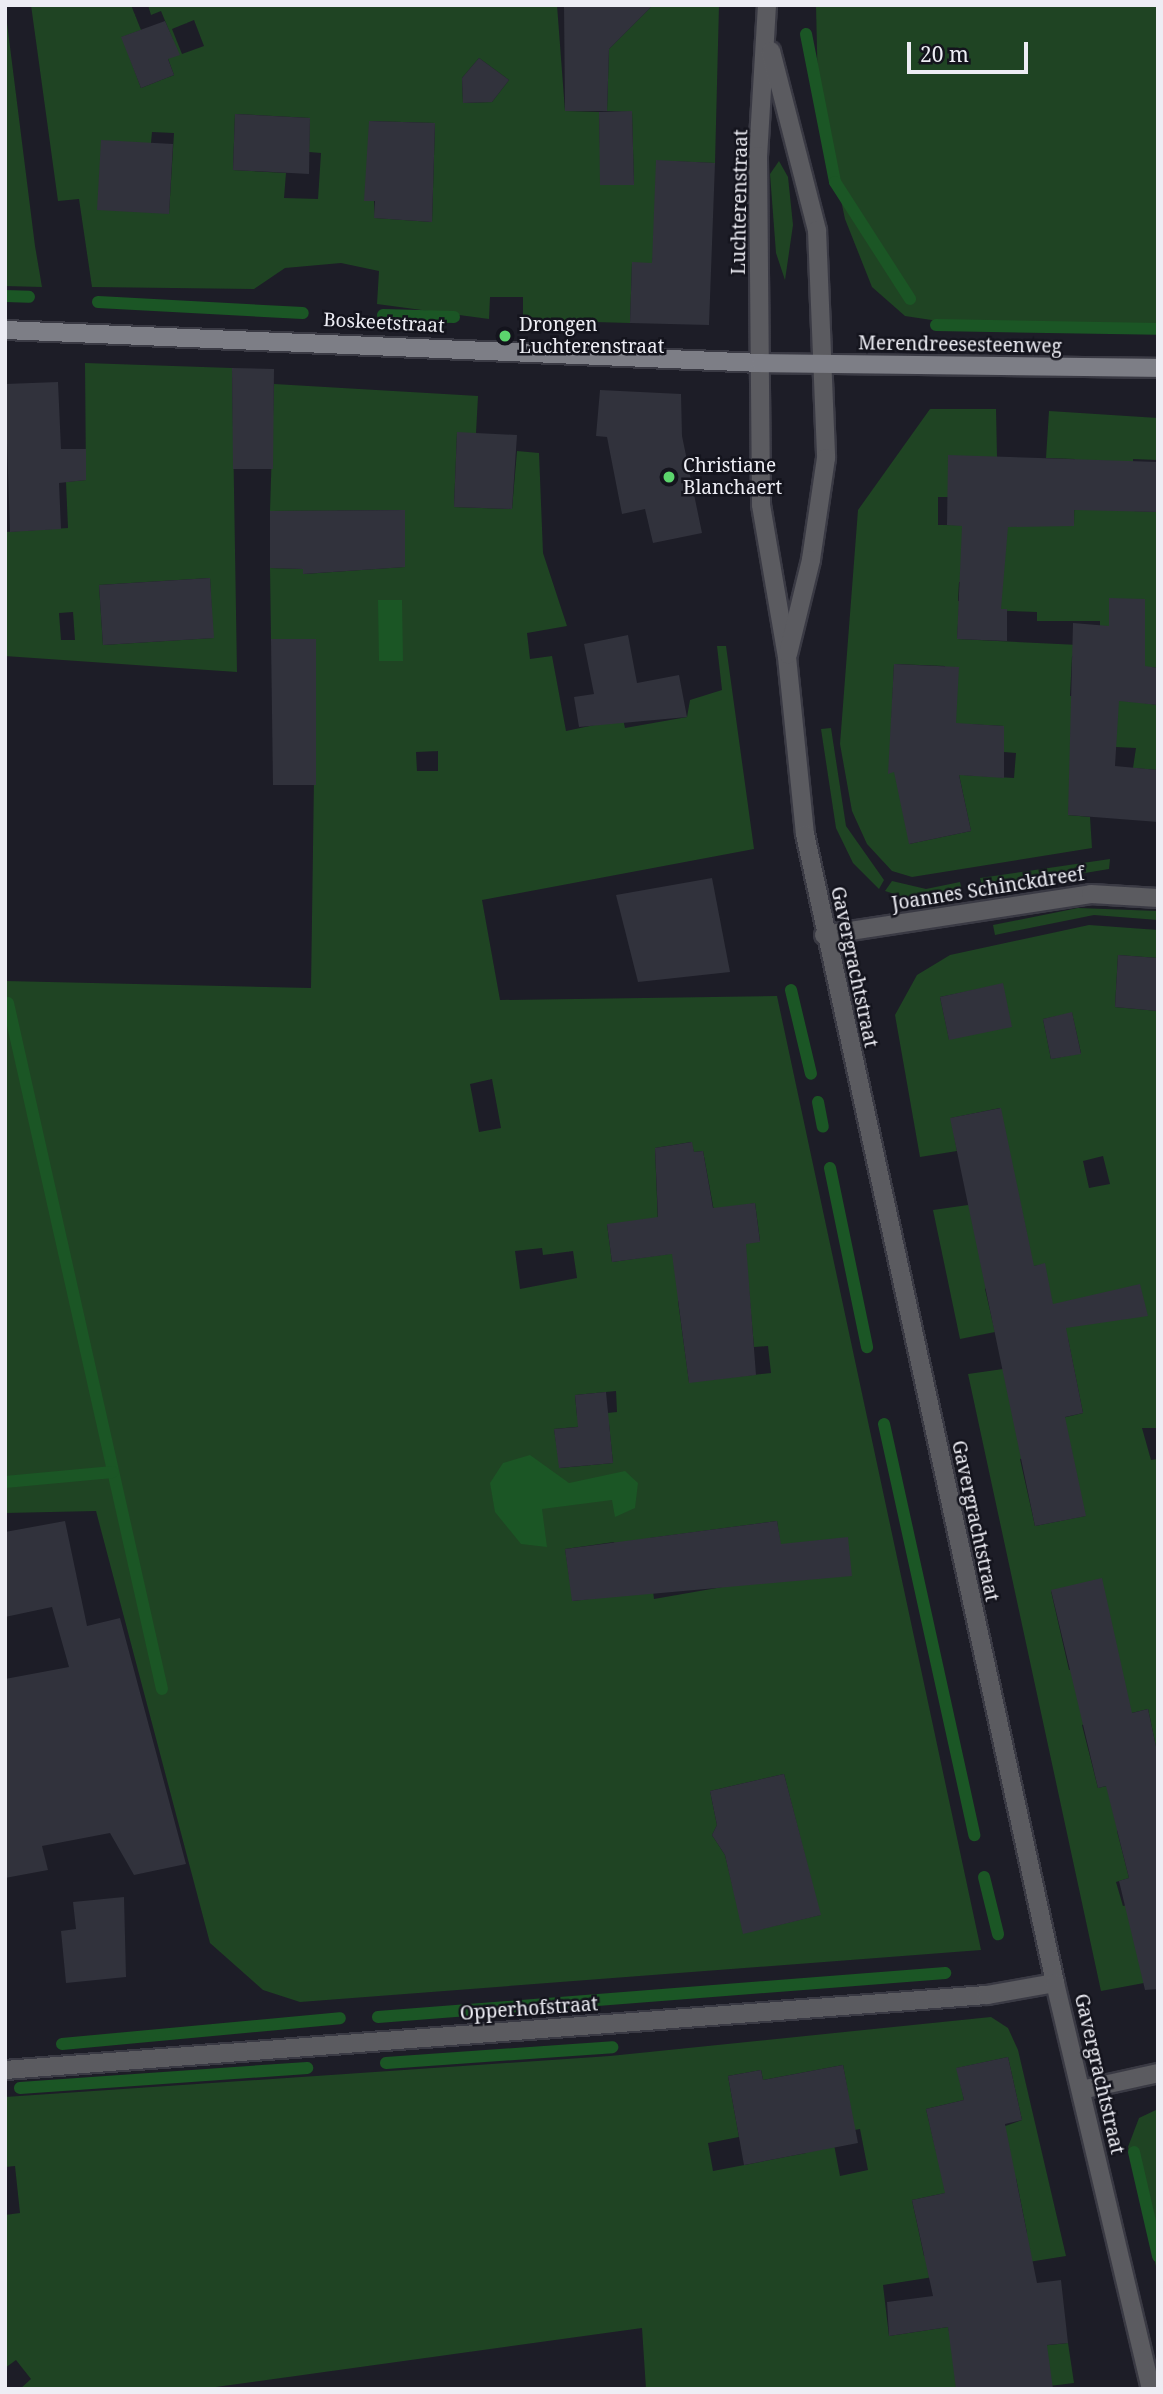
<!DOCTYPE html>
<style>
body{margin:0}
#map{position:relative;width:1163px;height:2394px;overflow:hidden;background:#1d1d27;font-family:"Noto Serif",serif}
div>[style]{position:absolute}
.green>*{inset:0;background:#1f4423}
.water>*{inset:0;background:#1b5625}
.stream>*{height:12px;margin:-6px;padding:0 6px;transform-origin:6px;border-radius:6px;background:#1b5625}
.building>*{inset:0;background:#31323c}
.roads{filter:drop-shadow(2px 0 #3a3a44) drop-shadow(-2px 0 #3a3a44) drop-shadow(0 2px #3a3a44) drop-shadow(0 -2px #3a3a44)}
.minor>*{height:18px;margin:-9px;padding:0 9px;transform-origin:9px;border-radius:9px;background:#5b5b60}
.tertiary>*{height:18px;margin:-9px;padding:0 9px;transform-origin:9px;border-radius:9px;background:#5b5b60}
.secondary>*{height:18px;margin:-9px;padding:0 9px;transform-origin:9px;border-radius:9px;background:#7d7e86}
.dots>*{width:19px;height:19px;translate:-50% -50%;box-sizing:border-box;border:4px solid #14141d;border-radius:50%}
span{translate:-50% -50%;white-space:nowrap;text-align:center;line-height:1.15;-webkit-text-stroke:5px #14141d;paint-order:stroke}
.street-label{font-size:19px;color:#ededf4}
.poi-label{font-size:19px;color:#ededf4}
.left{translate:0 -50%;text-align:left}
.frame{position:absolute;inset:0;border:7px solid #ededf4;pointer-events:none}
.scale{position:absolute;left:907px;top:42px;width:121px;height:32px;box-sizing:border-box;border:4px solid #ededf4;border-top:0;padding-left:9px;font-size:21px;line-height:24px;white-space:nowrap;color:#ededf4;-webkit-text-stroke:5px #14141d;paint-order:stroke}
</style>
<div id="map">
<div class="green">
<i style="clip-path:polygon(evenodd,31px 5px,131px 5px,141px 30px,122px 37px,141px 88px,174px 75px,163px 45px,173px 40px,161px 11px,151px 15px,148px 5px,557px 5px,565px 111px,599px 112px,601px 185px,634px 185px,632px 112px,607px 111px,609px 49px,653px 5px,719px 5px,715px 163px,668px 161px,652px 263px,632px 263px,630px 323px,523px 320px,523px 297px,490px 297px,489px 319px,377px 304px,379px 271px,341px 263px,285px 268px,254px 289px,92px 287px,79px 199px,58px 201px,31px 5px,194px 20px,204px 46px,182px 54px,172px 29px,194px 20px,31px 5px,479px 58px,509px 80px,492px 102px,463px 103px,462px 78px,479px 58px,31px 5px,235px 114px,310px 118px,309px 152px,321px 153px,318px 199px,284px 198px,286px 173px,233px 170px,235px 114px,31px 5px,369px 121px,435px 123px,432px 222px,375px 218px,369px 121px,31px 5px,152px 132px,174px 133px,169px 213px,151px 143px,152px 132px)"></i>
<i style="clip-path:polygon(816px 5px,1158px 5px,1158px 329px,958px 324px,905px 316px,872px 287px,845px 219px,818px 92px)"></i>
<i style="clip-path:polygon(5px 7px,35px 246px,42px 287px,5px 286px)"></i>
<i style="clip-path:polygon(779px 161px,788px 177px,793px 225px,785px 280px,776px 253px,770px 174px)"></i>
<i style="clip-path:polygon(evenodd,85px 363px,232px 368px,237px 672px,5px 656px,5px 532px,68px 528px,66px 482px,86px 480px,85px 363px,210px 578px,213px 638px,103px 645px,99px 585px,210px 578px,85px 363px,73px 612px,75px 640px,61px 640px,59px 613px,73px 612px)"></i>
<i style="clip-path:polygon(evenodd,274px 384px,478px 396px,476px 433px,457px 433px,454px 507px,512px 509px,517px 451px,539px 453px,543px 553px,567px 626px,527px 633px,530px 659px,552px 656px,566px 731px,623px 719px,625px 728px,687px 717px,690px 700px,722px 690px,717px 646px,726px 646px,754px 849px,482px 900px,500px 1000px,777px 996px,981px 1950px,300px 2002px,263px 1990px,210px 1943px,96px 1511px,5px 1513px,5px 981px,311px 988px,316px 639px,271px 639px,270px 568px,303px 569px,304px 574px,404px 567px,405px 510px,270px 511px,274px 384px,438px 751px,438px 771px,417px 771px,416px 752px,438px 751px,274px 384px,492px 1079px,501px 1128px,479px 1132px,470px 1084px,492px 1079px,274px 384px,691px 1142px,694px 1152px,703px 1151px,714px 1211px,755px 1203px,760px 1241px,612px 1262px,607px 1224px,658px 1224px,655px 1148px,691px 1142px,274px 384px,542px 1248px,543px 1255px,573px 1251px,577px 1278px,520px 1289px,515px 1251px,542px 1248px,274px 384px,749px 1291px,754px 1347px,768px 1346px,771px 1373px,689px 1382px,678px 1301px,749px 1291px,274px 384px,616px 1391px,617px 1412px,577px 1416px,575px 1395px,616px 1391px,274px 384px,609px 1424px,613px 1463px,560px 1468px,554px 1429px,609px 1424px,274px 384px,777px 1521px,785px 1576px,654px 1599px,653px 1591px,573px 1601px,565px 1549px,614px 1542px,615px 1549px,650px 1538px,777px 1521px,274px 384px,784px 1774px,820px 1915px,744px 1933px,725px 1855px,712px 1835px,717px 1825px,710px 1791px,784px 1774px)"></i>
<i style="clip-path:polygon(evenodd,930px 409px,996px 409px,997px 457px,948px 497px,938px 497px,938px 525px,1074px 526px,1075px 459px,1046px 458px,1049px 411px,1158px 418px,1158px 460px,1133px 459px,1133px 511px,1158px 512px,1158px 668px,1148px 667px,1144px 703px,1158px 705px,1158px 770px,1133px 768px,1136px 748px,1075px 745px,1068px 815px,1090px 817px,1092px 848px,912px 877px,892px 871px,867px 844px,852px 811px,840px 744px,858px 510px,930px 409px,959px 582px,990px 583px,1001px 603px,958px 601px,959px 582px,930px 409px,959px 609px,1037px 612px,1037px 621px,1100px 621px,1100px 646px,957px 639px,959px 609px,930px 409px,1072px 656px,1121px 658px,1118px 698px,1070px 696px,1072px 656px,930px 409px,894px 664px,945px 666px,944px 687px,891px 730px,894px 664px,930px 409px,966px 724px,1004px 726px,1004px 752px,1016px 753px,1014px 778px,963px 775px,966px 724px,930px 409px,958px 770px,971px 831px,909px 844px,958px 770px)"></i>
<i style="clip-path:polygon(831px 728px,846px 826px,884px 880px,879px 889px,853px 863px,836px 828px,821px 729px)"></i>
<i style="clip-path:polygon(1110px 859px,1109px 869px,983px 890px,980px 878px)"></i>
<i style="clip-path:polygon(892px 881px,926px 889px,960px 882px,963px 895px,904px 897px,885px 891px)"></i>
<i style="clip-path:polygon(1078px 908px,1158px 911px,1158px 920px,1094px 915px,995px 935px,993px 925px)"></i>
<i style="clip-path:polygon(evenodd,1089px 925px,1158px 930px,1158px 958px,1118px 955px,1115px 1007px,1158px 1011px,1158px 1428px,1142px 1428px,1151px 1460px,1158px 1459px,1158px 1756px,1148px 1709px,1082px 1725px,1098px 1788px,1158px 1774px,1117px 1831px,1129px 1878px,1116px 1882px,1123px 1906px,1158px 1897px,1144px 1983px,1101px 1991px,968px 1374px,1003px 1369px,1054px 1420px,1083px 1413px,1068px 1339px,1060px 1340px,1044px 1264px,1001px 1273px,985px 1289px,995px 1332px,960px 1339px,933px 1210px,968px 1205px,1027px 1235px,1000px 1108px,951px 1118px,957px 1151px,920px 1157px,895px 1015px,917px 975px,950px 955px,1089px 925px,1003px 984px,949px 1039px,940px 997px,1003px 984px,1089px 925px,1072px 1013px,1081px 1053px,1051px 1059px,1043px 1019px,1072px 1013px,1089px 925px,1103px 1156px,1110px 1184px,1089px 1188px,1083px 1161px,1103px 1156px,1089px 925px,1071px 1448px,1085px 1516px,1035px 1526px,1020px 1459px,1071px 1448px,1089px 925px,1051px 1591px,1120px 1660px,1069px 1670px,1051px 1591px)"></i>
<i style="clip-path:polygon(evenodd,991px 2017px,1008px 2028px,1018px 2050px,1066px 2256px,883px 2285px,889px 2336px,948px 2327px,962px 2389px,646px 2389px,642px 2328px,201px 2389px,20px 2389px,31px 2379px,16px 2360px,5px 2368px,5px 2215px,20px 2213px,15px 2166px,5px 2167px,5px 2097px,610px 2056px,991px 2017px,1008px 2057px,1022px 2120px,936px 2151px,926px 2109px,964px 2100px,957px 2068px,1008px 2057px,991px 2017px,843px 2065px,848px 2093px,797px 2103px,806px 2153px,713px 2171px,708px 2143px,739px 2137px,728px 2076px,761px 2070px,763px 2080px,843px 2065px,991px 2017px,860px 2129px,868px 2170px,840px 2176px,832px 2134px,860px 2129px,991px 2017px,1016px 2178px,1027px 2233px,924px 2256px,912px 2200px,1016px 2178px)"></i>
<i style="clip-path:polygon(1158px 2109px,1158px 2275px,1128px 2147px,1139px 2118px)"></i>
<i style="clip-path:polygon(1068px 2343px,1074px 2383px,1025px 2389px,994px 2351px)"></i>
</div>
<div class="water">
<i style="clip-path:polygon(378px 600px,402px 600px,403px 661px,379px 661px)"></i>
<i style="clip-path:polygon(530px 1455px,569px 1483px,625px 1471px,638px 1483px,635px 1508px,615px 1517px,612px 1500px,542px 1509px,547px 1547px,521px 1544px,495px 1512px,490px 1483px,503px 1463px)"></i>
</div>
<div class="stream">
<i style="left:806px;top:34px;width:151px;rotate:78.9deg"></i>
<i style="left:835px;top:182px;width:139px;rotate:57.3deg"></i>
<i style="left:5px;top:296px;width:24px;rotate:2deg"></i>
<i style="left:98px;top:302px;width:205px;rotate:3.1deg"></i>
<i style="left:383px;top:315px;width:71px;rotate:1.6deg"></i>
<i style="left:936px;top:325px;width:222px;rotate:1deg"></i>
<i style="left:791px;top:990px;width:86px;rotate:76.6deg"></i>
<i style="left:8px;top:1003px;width:703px;rotate:77.35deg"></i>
<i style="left:818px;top:1102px;width:25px;rotate:79deg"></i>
<i style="left:830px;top:1168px;width:183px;rotate:78.3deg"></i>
<i style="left:884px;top:1424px;width:421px;rotate:77.6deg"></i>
<i style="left:5px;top:1482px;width:108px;rotate:-5.3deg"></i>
<i style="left:984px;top:1877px;width:59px;rotate:76.2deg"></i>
<i style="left:378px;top:2017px;width:569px;rotate:-4.44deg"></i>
<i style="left:62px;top:2044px;width:279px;rotate:-5.3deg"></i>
<i style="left:386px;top:2063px;width:227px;rotate:-4deg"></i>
<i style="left:20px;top:2088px;width:288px;rotate:-4deg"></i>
<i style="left:1134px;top:2152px;width:107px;rotate:77deg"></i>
</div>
<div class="building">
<i style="clip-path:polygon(564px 5px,653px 5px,609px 49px,607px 111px,565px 111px)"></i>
<i style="clip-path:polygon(165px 21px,180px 55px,168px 59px,174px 75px,141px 88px,121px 37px)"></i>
<i style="clip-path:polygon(479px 58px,509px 80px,492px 102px,463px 103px,462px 78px)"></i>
<i style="clip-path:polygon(632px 111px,634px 185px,600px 185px,599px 112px)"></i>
<i style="clip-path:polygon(235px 114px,310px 118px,309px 174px,233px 170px)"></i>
<i style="clip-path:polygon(369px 121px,435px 123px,432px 222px,374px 218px,375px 201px,364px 201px)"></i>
<i style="clip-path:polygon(101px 140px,173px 144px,169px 214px,97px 210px)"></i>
<i style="clip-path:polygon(656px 160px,715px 163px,709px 325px,630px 323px,632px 262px,652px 263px)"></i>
<i style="clip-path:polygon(232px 368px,274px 369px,273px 469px,233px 469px)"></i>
<i style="clip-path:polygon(58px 382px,61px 449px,86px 449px,86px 480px,59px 483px,61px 529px,10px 532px,5px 384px)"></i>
<i style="clip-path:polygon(600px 390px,681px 394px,682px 436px,702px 533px,653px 543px,645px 509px,622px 514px,607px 437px,596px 436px)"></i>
<i style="clip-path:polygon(457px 432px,517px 435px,512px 509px,454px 507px)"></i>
<i style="clip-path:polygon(948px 455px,1158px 462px,1158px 512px,1074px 510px,1074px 526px,1008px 527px,1001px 609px,1007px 609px,1007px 641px,957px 639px,962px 526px,947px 525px)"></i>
<i style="clip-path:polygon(405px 510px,405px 567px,303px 574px,303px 569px,270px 568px,270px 511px)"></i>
<i style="clip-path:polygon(210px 578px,214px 638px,103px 645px,99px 585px)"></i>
<i style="clip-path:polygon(1109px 598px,1145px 599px,1145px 666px,1158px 668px,1158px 705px,1119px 701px,1115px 766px,1158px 770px,1158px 822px,1068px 815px,1073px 623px,1109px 626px)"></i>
<i style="clip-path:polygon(628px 635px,637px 683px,679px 675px,687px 717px,579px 727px,574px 697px,594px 694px,584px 644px)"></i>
<i style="clip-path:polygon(271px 639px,316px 639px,316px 785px,273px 785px)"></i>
<i style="clip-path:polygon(894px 664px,959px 667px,956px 723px,1004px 726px,1004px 778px,959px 775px,971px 831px,909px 844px,894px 772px,888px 774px)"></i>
<i style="clip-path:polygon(712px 878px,730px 972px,638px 982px,616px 895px)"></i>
<i style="clip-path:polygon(1118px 955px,1158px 958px,1158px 1011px,1115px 1007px)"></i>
<i style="clip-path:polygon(1003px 983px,1012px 1027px,949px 1040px,940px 997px)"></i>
<i style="clip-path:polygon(1072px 1012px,1081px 1054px,1051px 1059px,1043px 1019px)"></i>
<i style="clip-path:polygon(1001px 1108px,1034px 1266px,1045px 1263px,1053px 1304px,1140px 1284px,1148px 1316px,1066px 1328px,1083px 1413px,1065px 1417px,1086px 1516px,1035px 1526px,950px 1118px)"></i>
<i style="clip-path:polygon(692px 1142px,694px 1152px,703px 1151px,713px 1208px,755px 1203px,760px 1242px,746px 1244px,756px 1375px,689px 1383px,672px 1254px,612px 1262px,607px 1224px,658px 1217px,655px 1148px)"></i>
<i style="clip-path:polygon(606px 1392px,613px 1463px,559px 1468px,554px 1429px,578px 1427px,575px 1395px)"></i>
<i style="clip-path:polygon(65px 1521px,87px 1626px,120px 1618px,186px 1864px,134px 1875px,110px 1833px,42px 1846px,48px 1870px,5px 1878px,5px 1679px,69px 1667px,52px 1607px,5px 1617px,5px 1532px)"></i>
<i style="clip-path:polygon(777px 1521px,781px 1544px,848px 1537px,852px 1576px,572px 1601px,565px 1549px)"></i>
<i style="clip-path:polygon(1102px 1578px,1132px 1713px,1148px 1709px,1158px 1756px,1158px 1989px,1145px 1990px,1119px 1881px,1129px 1878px,1106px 1786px,1098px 1788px,1051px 1590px)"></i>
<i style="clip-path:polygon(784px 1774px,821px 1915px,743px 1934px,725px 1855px,712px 1835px,717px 1825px,710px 1791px)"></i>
<i style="clip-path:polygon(124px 1897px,126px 1977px,66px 1983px,61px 1931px,76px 1929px,73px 1902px)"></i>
<i style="clip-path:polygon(1008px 2057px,1022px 2120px,1005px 2124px,1037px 2283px,1061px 2280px,1068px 2343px,1047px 2345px,1053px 2389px,956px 2389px,948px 2327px,889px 2336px,887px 2302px,933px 2296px,912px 2200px,945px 2193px,926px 2109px,964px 2100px,956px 2068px)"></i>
<i style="clip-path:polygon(843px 2065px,858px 2143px,744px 2165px,728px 2076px,761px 2070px,763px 2080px)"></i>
</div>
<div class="roads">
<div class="minor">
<i style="left:824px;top:935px;width:270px;rotate:-8.7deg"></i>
<i style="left:1091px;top:894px;width:67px;rotate:3.4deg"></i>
<i style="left:5px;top:2070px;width:985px;rotate:-4.37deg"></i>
<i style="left:987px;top:1995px;width:69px;rotate:-10deg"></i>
<i style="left:1081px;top:2090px;width:79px;rotate:-12.4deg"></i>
</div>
<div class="tertiary">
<i style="left:767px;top:5px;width:151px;rotate:93.4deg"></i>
<i style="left:758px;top:156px;width:349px;rotate:89.5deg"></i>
<i style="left:761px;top:505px;width:154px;rotate:80.3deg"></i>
<i style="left:787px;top:657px;width:178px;rotate:84.2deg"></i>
<i style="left:805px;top:834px;width:1176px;rotate:77.72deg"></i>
<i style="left:1055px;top:1983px;width:417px;rotate:76.7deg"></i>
<i style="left:771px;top:51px;width:185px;rotate:75.6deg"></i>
<i style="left:817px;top:230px;width:228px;rotate:87.7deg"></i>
<i style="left:826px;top:458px;width:103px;rotate:98.4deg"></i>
<i style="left:811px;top:560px;width:97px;rotate:103.7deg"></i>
</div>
<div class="secondary">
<i style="left:5px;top:330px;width:757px;rotate:2.5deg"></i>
<i style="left:761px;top:363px;width:397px;rotate:0.7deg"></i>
</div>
</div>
<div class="dots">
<i style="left:505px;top:336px;background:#5cd56d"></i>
<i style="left:669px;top:477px;background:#5cd56d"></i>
</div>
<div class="street-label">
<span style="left:740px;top:202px;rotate:-89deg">Luchterenstraat</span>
<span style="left:384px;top:323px;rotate:3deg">Boskeetstraat</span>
<span style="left:960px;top:345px;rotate:1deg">Merendreesesteenweg</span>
<span style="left:988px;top:889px;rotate:-9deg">Joannes Schinckdreef</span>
<span style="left:854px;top:967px;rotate:78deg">Gavergrachtstraat</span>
<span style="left:975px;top:1521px;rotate:78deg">Gavergrachtstraat</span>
<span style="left:529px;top:2009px;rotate:-4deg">Opperhofstraat</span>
<span style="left:1099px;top:2074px;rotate:77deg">Gavergrachtstraat</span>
</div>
<div class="poi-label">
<span class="left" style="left:519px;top:336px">Drongen<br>Luchterenstraat</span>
<span class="left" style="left:683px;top:477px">Christiane<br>Blanchaert</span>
</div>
<div class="frame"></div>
<div class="scale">20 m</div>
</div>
